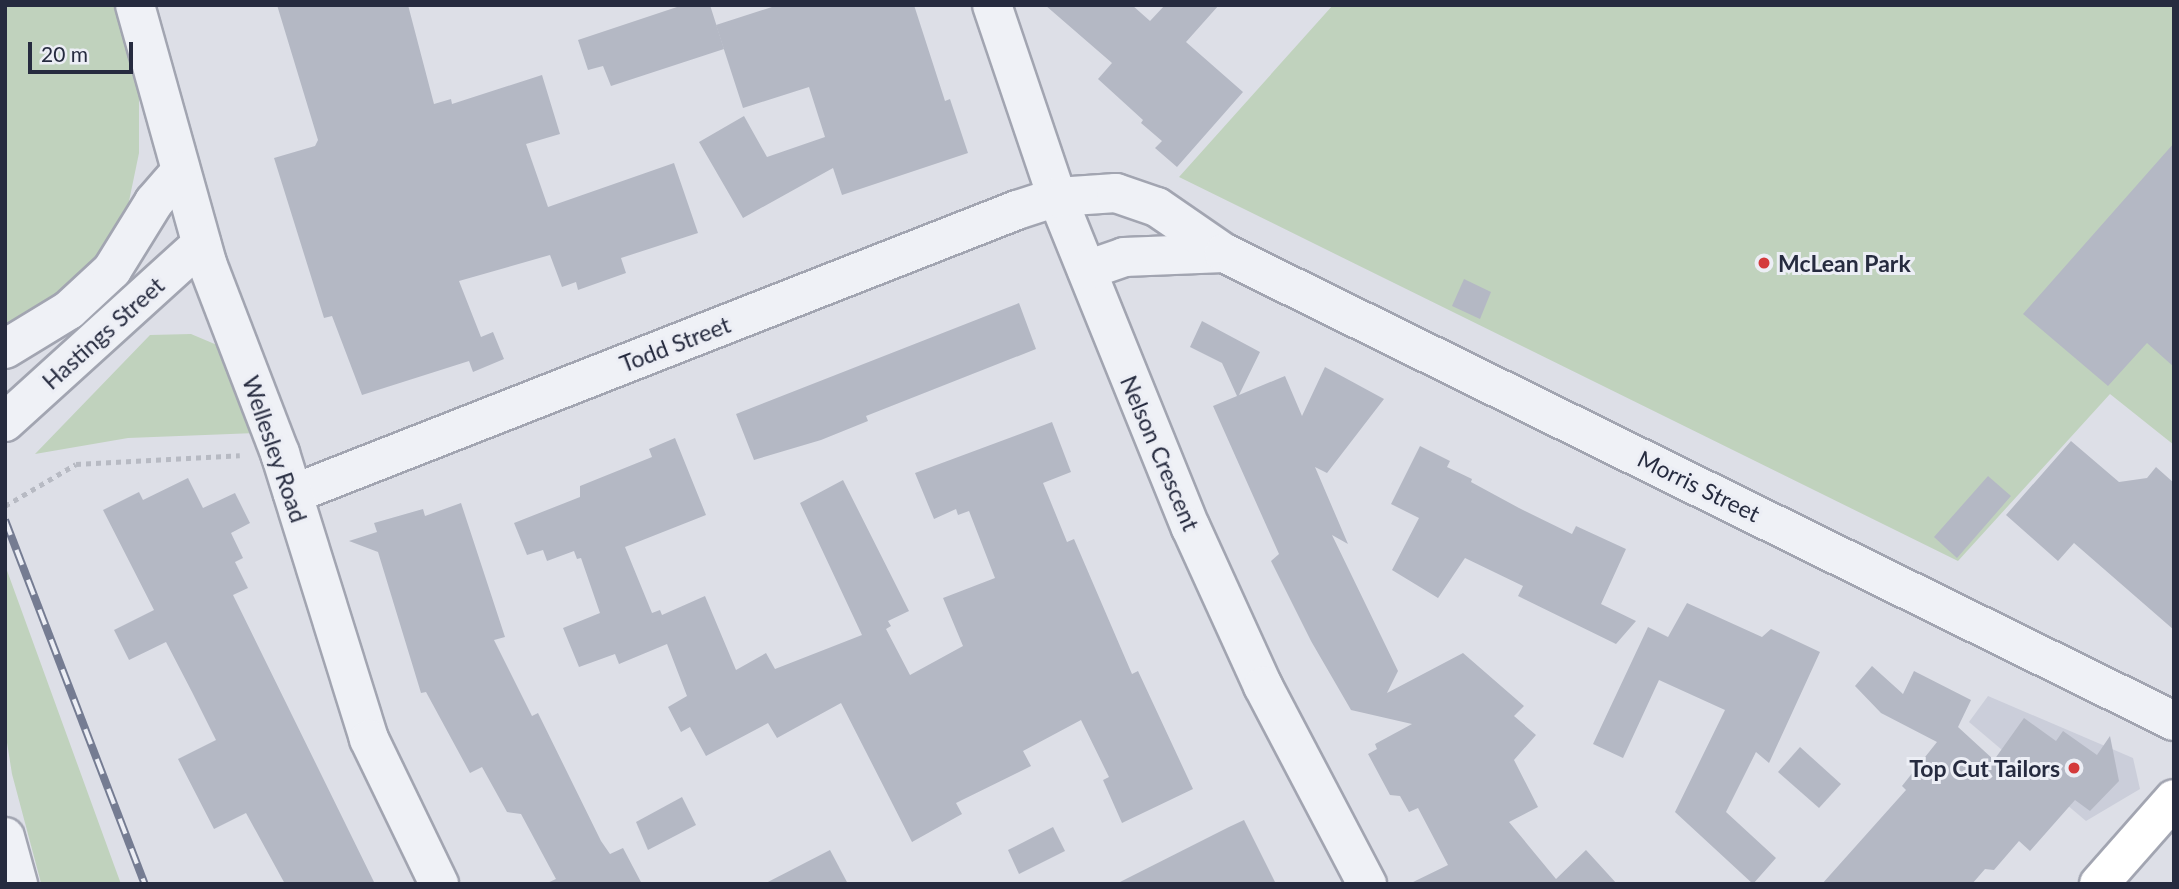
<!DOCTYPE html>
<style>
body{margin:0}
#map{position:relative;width:2179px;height:889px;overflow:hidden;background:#dddfe7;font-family:Lato,sans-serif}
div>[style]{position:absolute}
.built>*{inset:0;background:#cbceda}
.green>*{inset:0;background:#c0d2bd}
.building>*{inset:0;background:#b4b8c4}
.path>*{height:4.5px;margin-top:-2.25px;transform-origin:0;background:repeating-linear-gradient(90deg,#b7bac3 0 5px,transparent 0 10px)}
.roads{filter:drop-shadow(2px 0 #a2a5b1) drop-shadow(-2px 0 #a2a5b1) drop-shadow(0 2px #a2a5b1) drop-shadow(0 -2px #a2a5b1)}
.minor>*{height:38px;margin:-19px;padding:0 19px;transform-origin:19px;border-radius:19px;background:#eff1f6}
.tertiary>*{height:38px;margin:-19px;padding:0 19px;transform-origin:19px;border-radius:19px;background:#eff1f6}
.secondary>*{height:38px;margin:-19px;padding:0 19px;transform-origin:19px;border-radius:19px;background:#fff}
.rail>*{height:8px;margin-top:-4px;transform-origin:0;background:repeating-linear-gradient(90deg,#eceef5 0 16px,#757c92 0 32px);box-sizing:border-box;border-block:2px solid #757c92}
.dots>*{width:19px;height:19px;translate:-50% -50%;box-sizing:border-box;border:4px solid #eceef5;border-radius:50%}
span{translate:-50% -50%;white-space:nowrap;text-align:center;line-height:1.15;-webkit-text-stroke:6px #eceef5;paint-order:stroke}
.poi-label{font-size:23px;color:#262b3f;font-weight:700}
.left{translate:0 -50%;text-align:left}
.right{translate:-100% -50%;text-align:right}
.street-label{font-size:23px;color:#262b3f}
.frame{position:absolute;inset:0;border:7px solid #262b3f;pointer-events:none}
.scale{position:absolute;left:28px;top:42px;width:105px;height:32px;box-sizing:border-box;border:4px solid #262b3f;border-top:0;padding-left:9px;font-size:21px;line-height:24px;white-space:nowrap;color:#262b3f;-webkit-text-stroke:5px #eceef5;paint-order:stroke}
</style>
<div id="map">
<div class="built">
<i style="clip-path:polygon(1988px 696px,2133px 758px,2140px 789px,2086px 821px,1969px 722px)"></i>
</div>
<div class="green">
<i style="clip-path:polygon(5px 5px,120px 5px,139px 97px,139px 153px,128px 206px,106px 251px,41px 309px,5px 325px)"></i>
<i style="clip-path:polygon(1333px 5px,2174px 5px,2174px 445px,2110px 394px,1958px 561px,1179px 177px)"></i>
<i style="clip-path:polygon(191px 334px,217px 345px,243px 392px,258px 433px,128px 438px,35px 454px,150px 335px)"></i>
<i style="clip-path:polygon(5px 565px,114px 865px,121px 884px,41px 883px,12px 774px,5px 730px)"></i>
</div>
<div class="building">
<i style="clip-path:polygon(277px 5px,408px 5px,434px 104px,451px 99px,452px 104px,542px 75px,560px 134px,526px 144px,548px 207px,674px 163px,698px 233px,621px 258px,626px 273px,578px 290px,576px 282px,562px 287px,550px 255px,459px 281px,481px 337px,493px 332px,504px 359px,473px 372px,469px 361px,362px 395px,332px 316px,324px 318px,274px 158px,315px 146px,318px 140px)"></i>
<i style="clip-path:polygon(683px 5px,710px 5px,724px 49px,611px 86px,603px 66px,588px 70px,578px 40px)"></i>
<i style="clip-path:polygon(778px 5px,914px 5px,945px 101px,950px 99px,968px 153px,842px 195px,833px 168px,743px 218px,699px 142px,744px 116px,767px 157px,825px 137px,809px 87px,743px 108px,716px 25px)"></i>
<i style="clip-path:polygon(1045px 5px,1132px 5px,1150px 21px,1165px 5px,1219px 5px,1186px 42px,1243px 92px,1177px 167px,1155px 148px,1162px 141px,1141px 123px,1143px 120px,1098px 79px,1112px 63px)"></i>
<i style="clip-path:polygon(2174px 143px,2174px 367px,2147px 343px,2108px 386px,2023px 314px)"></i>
<i style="clip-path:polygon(1464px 279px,1491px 292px,1480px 319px,1452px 306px)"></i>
<i style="clip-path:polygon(1019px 303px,1036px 349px,866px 416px,868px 421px,821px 440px,754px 460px,736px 414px)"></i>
<i style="clip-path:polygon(1202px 321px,1260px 352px,1239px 395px,1285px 376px,1302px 416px,1325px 367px,1384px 399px,1327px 473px,1315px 467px,1348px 544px,1332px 535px,1398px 671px,1387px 693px,1463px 653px,1524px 706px,1514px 716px,1536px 735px,1514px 760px,1538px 807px,1509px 822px,1556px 879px,1586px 850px,1617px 884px,1409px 884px,1448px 865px,1418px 808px,1409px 812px,1400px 796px,1390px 795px,1368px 754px,1377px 749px,1375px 744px,1412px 724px,1351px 710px,1311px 641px,1271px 561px,1279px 554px,1213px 406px,1237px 396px,1222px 363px,1190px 347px)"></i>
<i style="clip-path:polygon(1052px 422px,1071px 472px,1043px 483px,1067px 542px,1074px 539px,1132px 674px,1138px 671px,1193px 789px,1122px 823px,1103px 780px,1109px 777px,1081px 720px,1023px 751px,1031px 766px,956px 803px,962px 814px,912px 842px,841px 703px,777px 738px,768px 723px,706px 756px,690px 727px,681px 732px,668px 707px,687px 696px,667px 644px,619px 664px,615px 654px,579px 667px,563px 628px,600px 613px,581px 558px,577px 559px,574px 551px,547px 561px,543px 550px,527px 555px,514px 523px,580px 497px,580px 486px,652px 457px,649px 449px,675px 438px,706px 515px,625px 547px,652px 613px,660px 610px,662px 615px,705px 596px,736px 670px,766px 653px,775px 669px,862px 635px,800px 503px,843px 480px,909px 611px,888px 621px,891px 626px,886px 629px,910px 675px,963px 646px,943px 598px,995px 578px,969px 511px,958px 515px,956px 509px,934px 519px,915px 473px)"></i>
<i style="clip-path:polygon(2071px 441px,2119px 482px,2147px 478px,2156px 467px,2174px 483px,2174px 630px,2074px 543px,2058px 561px,2006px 515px)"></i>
<i style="clip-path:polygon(1420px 446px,1450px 461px,1447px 467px,1472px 479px,1471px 482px,1519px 508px,1572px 534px,1576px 526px,1626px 549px,1601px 604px,1636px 621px,1616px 644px,1518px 596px,1523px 586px,1465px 558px,1438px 598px,1392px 570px,1419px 518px,1391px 504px)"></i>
<i style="clip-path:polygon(1988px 476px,2011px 496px,1957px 558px,1934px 537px)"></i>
<i style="clip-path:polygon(188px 478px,203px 508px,235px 493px,250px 523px,231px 533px,243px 558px,235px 562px,248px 588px,233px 595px,375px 884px,285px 884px,246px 813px,214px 829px,178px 759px,216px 740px,192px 692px,166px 642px,129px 660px,114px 630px,154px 610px,103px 510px,139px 492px,143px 500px)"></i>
<i style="clip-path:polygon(461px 503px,505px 637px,494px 640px,532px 716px,538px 713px,601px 841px,610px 854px,623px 848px,642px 884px,545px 884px,556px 879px,521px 814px,507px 812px,482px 767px,470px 773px,426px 692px,421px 693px,378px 552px,349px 541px,377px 532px,374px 523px,423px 509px,425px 516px)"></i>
<i style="clip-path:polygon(1687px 603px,1762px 637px,1771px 629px,1820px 652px,1769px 763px,1756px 752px,1726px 812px,1776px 858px,1753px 884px,1675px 812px,1725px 710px,1659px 680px,1623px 758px,1593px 744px,1648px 627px,1668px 637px)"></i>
<i style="clip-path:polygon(1872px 666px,1903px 694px,1914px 671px,1971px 700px,1958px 727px,1994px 760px,2024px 718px,2056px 741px,2063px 731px,2097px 755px,2110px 736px,2119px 781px,2090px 811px,2075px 800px,2030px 851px,2019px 841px,1994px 870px,1985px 869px,1972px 884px,1822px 884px,1906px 790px,1902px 786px,1937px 742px,1881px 713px,1855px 686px)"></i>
<i style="clip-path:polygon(1800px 747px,1841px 784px,1819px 808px,1778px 772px)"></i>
<i style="clip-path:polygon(682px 797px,696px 825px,648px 850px,636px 822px)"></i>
<i style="clip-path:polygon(1244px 820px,1276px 884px,1116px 884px,1229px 827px)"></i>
<i style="clip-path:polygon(1053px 827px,1065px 851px,1019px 874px,1008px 850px)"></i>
<i style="clip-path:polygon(830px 850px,848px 884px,764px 884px)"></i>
</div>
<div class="path">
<i style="left:5px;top:506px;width:82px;rotate:-30.6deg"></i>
<i style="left:76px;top:464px;width:164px;rotate:-3.1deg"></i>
</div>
<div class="roads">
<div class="minor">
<i style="left:992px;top:5px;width:203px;rotate:71.3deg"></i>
<i style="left:1057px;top:197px;width:357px;rotate:68deg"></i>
<i style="left:1191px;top:528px;width:174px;rotate:65.5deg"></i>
<i style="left:1263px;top:686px;width:224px;rotate:62.3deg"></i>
<i style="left:1087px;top:270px;width:39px;rotate:-19deg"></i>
<i style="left:1124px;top:257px;width:100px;rotate:-2.3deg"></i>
<i style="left:293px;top:494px;width:778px;rotate:-21.42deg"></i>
<i style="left:1017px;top:210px;width:42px;rotate:-18deg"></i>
<i style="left:1057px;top:197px;width:59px;rotate:-3.9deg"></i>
<i style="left:1116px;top:193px;width:43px;rotate:18.9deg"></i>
<i style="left:1157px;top:207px;width:81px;rotate:34.5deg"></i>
<i style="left:1224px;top:253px;width:1059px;rotate:26.23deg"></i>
</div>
<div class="tertiary">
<i style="left:135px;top:5px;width:268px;rotate:74.4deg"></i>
<i style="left:207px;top:263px;width:204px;rotate:69deg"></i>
<i style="left:280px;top:453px;width:300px;rotate:72.7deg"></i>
<i style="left:369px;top:739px;width:161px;rotate:64.2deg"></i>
<i style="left:5px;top:349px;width:75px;rotate:-31.4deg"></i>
<i style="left:69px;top:310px;width:59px;rotate:-42.9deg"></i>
<i style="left:112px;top:270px;width:80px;rotate:-58.3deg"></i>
<i style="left:154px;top:202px;width:40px;rotate:-49deg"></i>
<i style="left:5px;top:422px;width:265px;rotate:-42.2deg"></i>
<i style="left:5px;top:837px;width:49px;rotate:74.5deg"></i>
</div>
<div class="secondary">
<i style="left:2099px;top:884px;width:113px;rotate:-48.6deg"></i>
</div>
</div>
<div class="rail">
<i style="left:5px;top:520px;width:390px;rotate:69deg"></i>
</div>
<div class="dots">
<i style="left:1764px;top:263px;background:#d43a3b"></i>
<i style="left:2074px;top:768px;background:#d43a3b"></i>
</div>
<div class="poi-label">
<span class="left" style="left:1778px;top:263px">McLean Park</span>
<span class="right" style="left:2060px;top:768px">Top Cut Tailors</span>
</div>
<div class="street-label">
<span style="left:103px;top:333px;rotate:-42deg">Hastings Street</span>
<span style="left:675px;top:344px;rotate:-21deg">Todd Street</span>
<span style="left:275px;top:449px;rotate:71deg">Wellesley Road</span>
<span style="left:1160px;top:453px;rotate:67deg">Nelson Crescent</span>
<span style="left:1699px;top:486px;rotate:26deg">Morris Street</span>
</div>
<div class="frame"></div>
<div class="scale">20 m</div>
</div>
